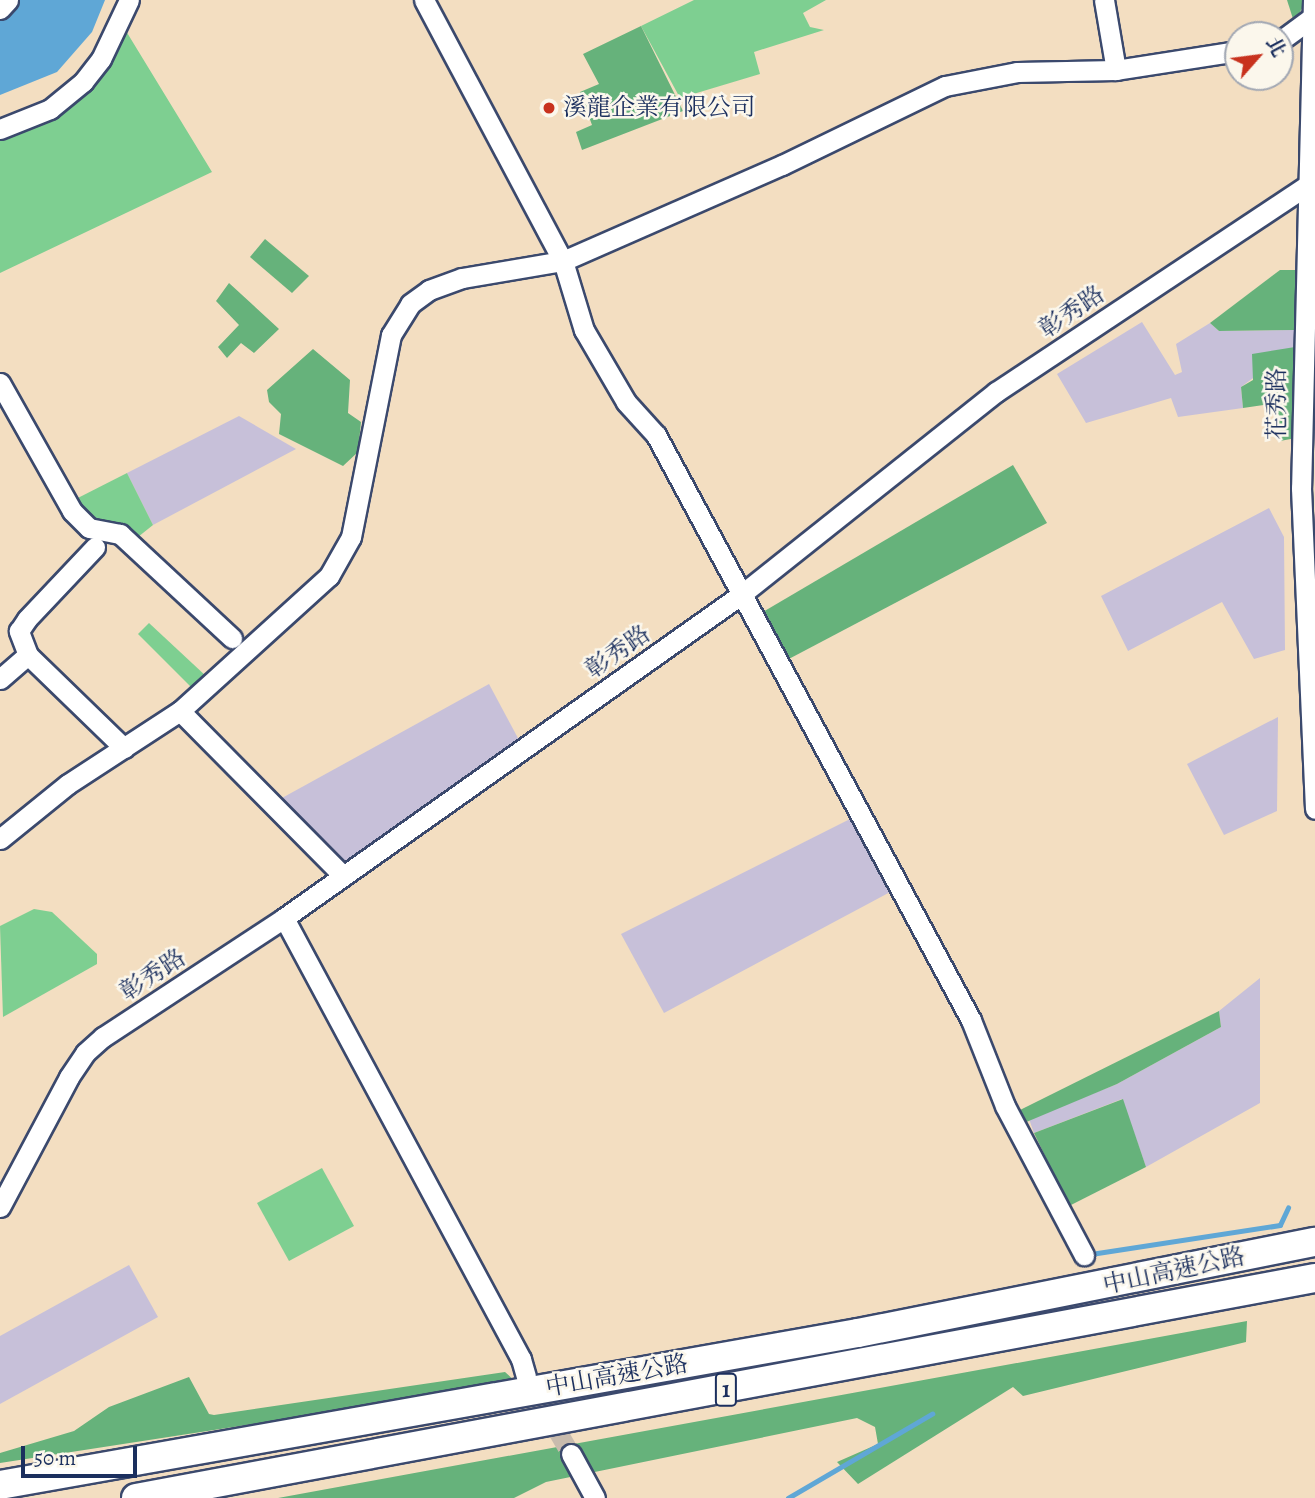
<!DOCTYPE html>
<meta charset="utf-8">
<style>
body{margin:0}
#map{position:relative;width:1315px;height:1498px;overflow:hidden;background:#f3dec1;font-family:Alegreya,"Noto Serif TC",serif}
div>[style]{position:absolute}
.industrial>*{inset:0;background:#c7c0d9}
.green>*{inset:0;background:#7ecf91}
.forest>*{inset:0;background:#66b27b}
.water>*{inset:0;background:#5fa7d6}
.stream>*{height:4.5px;margin:-2.25px;padding:0 2.25px;transform-origin:2.25px;border-radius:2.25px;background:#5fa7d6}
.minor-tunnel>*{height:19px;margin-top:-9.5px;transform-origin:0;background:repeating-linear-gradient(90deg,#c8bbad 0 19px,transparent 0 29px)}
.roads{filter:drop-shadow(2px 0 #3b496d) drop-shadow(-2px 0 #3b496d) drop-shadow(0 2px #3b496d) drop-shadow(0 -2px #3b496d)}
.minor>*{height:19px;margin:-9.5px;padding:0 9.5px;transform-origin:9.5px;border-radius:9.5px;background:#fff}
.highway>*{height:28px;margin:-14px;padding:0 14px;transform-origin:14px;border-radius:14px;background:#fff}
.dots>*{width:19px;height:19px;translate:-50% -50%;box-sizing:border-box;border:4px solid #fbf7ec;border-radius:50%}
span{translate:-50% -50%;white-space:nowrap;text-align:center;line-height:1.15;-webkit-text-stroke:5px #fbf7ec;paint-order:stroke}
.shield-label span{padding:2px 5px;background:#fbf7ec;border:2px solid;border-radius:5px;-webkit-text-stroke-width:0}
.shield-label{font-size:23px;color:#1b2f5e;font-weight:700}
.poi-label{font-size:24px;color:#1b2f5e}
.left{translate:0 -50%;text-align:left}
.street-label{font-size:24px;color:#1b2f5e}
.north{position:absolute;left:1224px;top:21px;width:70px;height:70px;box-sizing:border-box;background:#fbf7ec;border:2px solid #a1a7b3;border-radius:50%;rotate:62deg;font-size:19px;font-weight:700;line-height:28px;text-align:center;color:#1b2f5e}
.north::after{content:'';display:block;margin:auto;width:24px;height:32px;background:#c8321e;clip-path:polygon(50% 0,100% 100%,50% 72%,0 100%)}
.scale{position:absolute;left:21px;top:1446px;width:116px;height:32px;box-sizing:border-box;border:4px solid #1b2f5e;border-top:0;padding-left:9px;font-size:21px;line-height:24px;white-space:nowrap;color:#1b2f5e;-webkit-text-stroke:5px #fbf7ec;paint-order:stroke}
</style>
<div id="map">
<div class="industrial">
<i style="clip-path:polygon(1142px 322px,1175px 375px,1182px 372px,1176px 344px,1210px 323px,1219px 331px,1295px 330px,1295px 347px,1241px 387px,1243px 408px,1178px 417px,1171px 398px,1086px 423px,1057px 374px)"></i>
<i style="clip-path:polygon(239px 416px,296px 449px,153px 525px,127px 473px)"></i>
<i style="clip-path:polygon(1269px 508px,1284px 537px,1285px 650px,1254px 659px,1222px 602px,1128px 651px,1101px 596px)"></i>
<i style="clip-path:polygon(489px 684px,519px 740px,345px 861px,282px 798px)"></i>
<i style="clip-path:polygon(1278px 717px,1277px 811px,1224px 835px,1187px 764px)"></i>
<i style="clip-path:polygon(854px 817px,894px 890px,664px 1013px,621px 934px)"></i>
<i style="clip-path:polygon(1260px 978px,1260px 1103px,1146px 1167px,1122px 1099px,1034px 1133px,1029px 1119px,1117px 1084px,1221px 1027px,1219px 1011px)"></i>
<i style="clip-path:polygon(129px 1265px,158px 1317px,0 1404px,0 1336px)"></i>
</div>
<div class="green">
<i style="clip-path:polygon(694px 0,826px 0,803px 13px,810px 27px,824px 30px,754px 52px,760px 74px,680px 98px,641px 26px)"></i>
<i style="clip-path:polygon(126px 31px,212px 172px,0 273px,0 132px,78px 87px)"></i>
<i style="clip-path:polygon(127px 473px,153px 525px,133px 541px,83px 526px,68px 503px)"></i>
<i style="clip-path:polygon(149px 623px,207px 677px,193px 689px,138px 634px)"></i>
<i style="clip-path:polygon(34px 909px,52px 912px,97px 954px,97px 964px,3px 1017px,0 926px)"></i>
<i style="clip-path:polygon(322px 1168px,354px 1226px,289px 1261px,257px 1203px)"></i>
</div>
<div class="forest">
<i style="clip-path:polygon(1287px 0,1307px 0,1294px 22px)"></i>
<i style="clip-path:polygon(641px 26px,683px 111px,582px 150px,576px 132px,592px 125px,580px 92px,599px 84px,583px 54px)"></i>
<i style="clip-path:polygon(265px 239px,309px 276px,292px 293px,250px 257px)"></i>
<i style="clip-path:polygon(1280px 270px,1296px 270px,1295px 330px,1219px 331px,1210px 323px)"></i>
<i style="clip-path:polygon(229px 283px,279px 329px,254px 353px,241px 343px,227px 358px,218px 347px,239px 325px,216px 301px)"></i>
<i style="clip-path:polygon(1295px 347px,1296px 438px,1280px 441px,1277px 403px,1243px 408px,1241px 387px,1253px 380px,1252px 354px)"></i>
<i style="clip-path:polygon(313px 349px,350px 380px,348px 413px,361px 422px,358px 452px,343px 466px,279px 434px,281px 414px,269px 402px,267px 390px)"></i>
<i style="clip-path:polygon(1013px 465px,1047px 523px,785px 661px,761px 613px)"></i>
<i style="clip-path:polygon(1219px 1011px,1221px 1027px,1117px 1084px,1024px 1123px,1020px 1110px)"></i>
<i style="clip-path:polygon(1123px 1099px,1146px 1167px,1069px 1206px,1034px 1133px)"></i>
<i style="clip-path:polygon(1247px 1321px,1246px 1342px,1023px 1396px,1013px 1387px,858px 1484px,837px 1462px,878px 1444px,875px 1427px,857px 1418px,546px 1482px,514px 1498px,278px 1498px)"></i>
<i style="clip-path:polygon(505px 1372px,517px 1383px,0 1463px,0 1453px,74px 1431px,109px 1407px,189px 1377px,209px 1414px,214px 1415px)"></i>
</div>
<div class="water">
<i style="clip-path:polygon(11px 0,105px 0,92px 32px,57px 72px,0 95px,0 15px)"></i>
</div>
<div class="stream">
<i style="left:1091px;top:1254px;width:191px;rotate:-8.7deg"></i>
<i style="left:1280px;top:1225px;width:19px;rotate:-65deg"></i>
<i style="left:788px;top:1498px;width:167px;rotate:-30.3deg"></i>
</div>
<div class="minor-tunnel">
<i style="left:528px;top:1380px;width:86px;rotate:59.8deg"></i>
</div>
<div class="roads">
<div class="minor">
<i style="left:424px;top:0;width:296px;rotate:62deg"></i>
<i style="left:563px;top:261px;width:72px;rotate:73.1deg"></i>
<i style="left:584px;top:330px;width:83px;rotate:59.7deg"></i>
<i style="left:626px;top:402px;width:45px;rotate:47.7deg"></i>
<i style="left:656px;top:435px;width:664px;rotate:61.7deg"></i>
<i style="left:971px;top:1020px;width:92px;rotate:68.4deg"></i>
<i style="left:1005px;top:1106px;width:169px;rotate:62.1deg"></i>
<i style="left:1104px;top:0;width:71px;rotate:80.3deg"></i>
<i style="left:1313px;top:0;width:488px;rotate:91.4deg"></i>
<i style="left:1301px;top:488px;width:321px;rotate:87.5deg"></i>
<i style="left:0;top:9px;width:12px;rotate:-48deg"></i>
<i style="left:1280px;top:41px;width:42px;rotate:-36.3deg"></i>
<i style="left:0;top:129px;width:54px;rotate:-21.8deg"></i>
<i style="left:50px;top:109px;width:43px;rotate:-39.3deg"></i>
<i style="left:83px;top:82px;width:29px;rotate:-52deg"></i>
<i style="left:101px;top:59px;width:65px;rotate:-64.6deg"></i>
<i style="left:0;top:383px;width:147px;rotate:60.6deg"></i>
<i style="left:72px;top:511px;width:24px;rotate:45deg"></i>
<i style="left:89px;top:528px;width:32px;rotate:11deg"></i>
<i style="left:120px;top:534px;width:153px;rotate:42.9deg"></i>
<i style="left:28px;top:655px;width:134px;rotate:44.1deg"></i>
<i style="left:0;top:679px;width:37px;rotate:-41deg"></i>
<i style="left:28px;top:655px;width:26px;rotate:-111deg"></i>
<i style="left:19px;top:631px;width:14px;rotate:-56deg"></i>
<i style="left:27px;top:619px;width:99px;rotate:-46.6deg"></i>
<i style="left:180px;top:711px;width:232px;rotate:45.3deg"></i>
<i style="left:0;top:839px;width:87px;rotate:-39deg"></i>
<i style="left:68px;top:784px;width:134px;rotate:-33.1deg"></i>
<i style="left:180px;top:711px;width:201px;rotate:-42.2deg"></i>
<i style="left:329px;top:576px;width:45px;rotate:-60.6deg"></i>
<i style="left:351px;top:537px;width:206px;rotate:-78.8deg"></i>
<i style="left:391px;top:335px;width:36px;rotate:-58deg"></i>
<i style="left:410px;top:304px;width:24px;rotate:-36deg"></i>
<i style="left:429px;top:290px;width:35px;rotate:-20deg"></i>
<i style="left:462px;top:278px;width:102px;rotate:-9.6deg"></i>
<i style="left:563px;top:261px;width:239px;rotate:-23.7deg"></i>
<i style="left:782px;top:165px;width:181px;rotate:-25.9deg"></i>
<i style="left:945px;top:86px;width:73px;rotate:-11deg"></i>
<i style="left:1017px;top:72px;width:99px;rotate:-1.2deg"></i>
<i style="left:1116px;top:70px;width:123px;rotate:-8.9deg"></i>
<i style="left:284px;top:918px;width:501px;rotate:61.75deg"></i>
<i style="left:521px;top:1359px;width:18px;rotate:74deg"></i>
<i style="left:0;top:1207px;width:147px;rotate:-62deg"></i>
<i style="left:69px;top:1077px;width:29px;rotate:-56deg"></i>
<i style="left:85px;top:1053px;width:24px;rotate:-42deg"></i>
<i style="left:103px;top:1037px;width:217px;rotate:-33.3deg"></i>
<i style="left:284px;top:918px;width:561px;rotate:-35.28deg"></i>
<i style="left:742px;top:594px;width:325px;rotate:-38.5deg"></i>
<i style="left:996px;top:392px;width:383px;rotate:-33.6deg"></i>
<i style="left:571px;top:1454px;width:50px;rotate:61.4deg"></i>
</div>
<div class="highway">
<i style="left:0;top:1485px;width:871px;rotate:-10.05deg"></i>
<i style="left:858px;top:1333px;width:466px;rotate:-11.3deg"></i>
<i style="left:136px;top:1498px;width:1199px;rotate:-10.57deg"></i>
</div>
</div>
<div class="dots">
<i style="left:549px;top:108px;background:#c8321e"></i>
</div>
<div class="shield-label">
<span style="left:726px;top:1390px">1</span>
</div>
<div class="poi-label">
<span class="left" style="left:563px;top:108px">溪龍企業有限公司</span>
</div>
<div class="street-label">
<span style="left:1072px;top:312px;rotate:-34deg">彰秀路</span>
<span style="left:1277px;top:404px;rotate:-90deg">花秀路</span>
<span style="left:618px;top:652px;rotate:-35deg">彰秀路</span>
<span style="left:153px;top:975px;rotate:-33deg">彰秀路</span>
<span style="left:1174px;top:1271px;rotate:-12deg">中山高速公路</span>
<span style="left:617px;top:1376px;rotate:-10deg">中山高速公路</span>
</div>
<div class="north">北</div>
<div class="scale">50 m</div>
</div>
